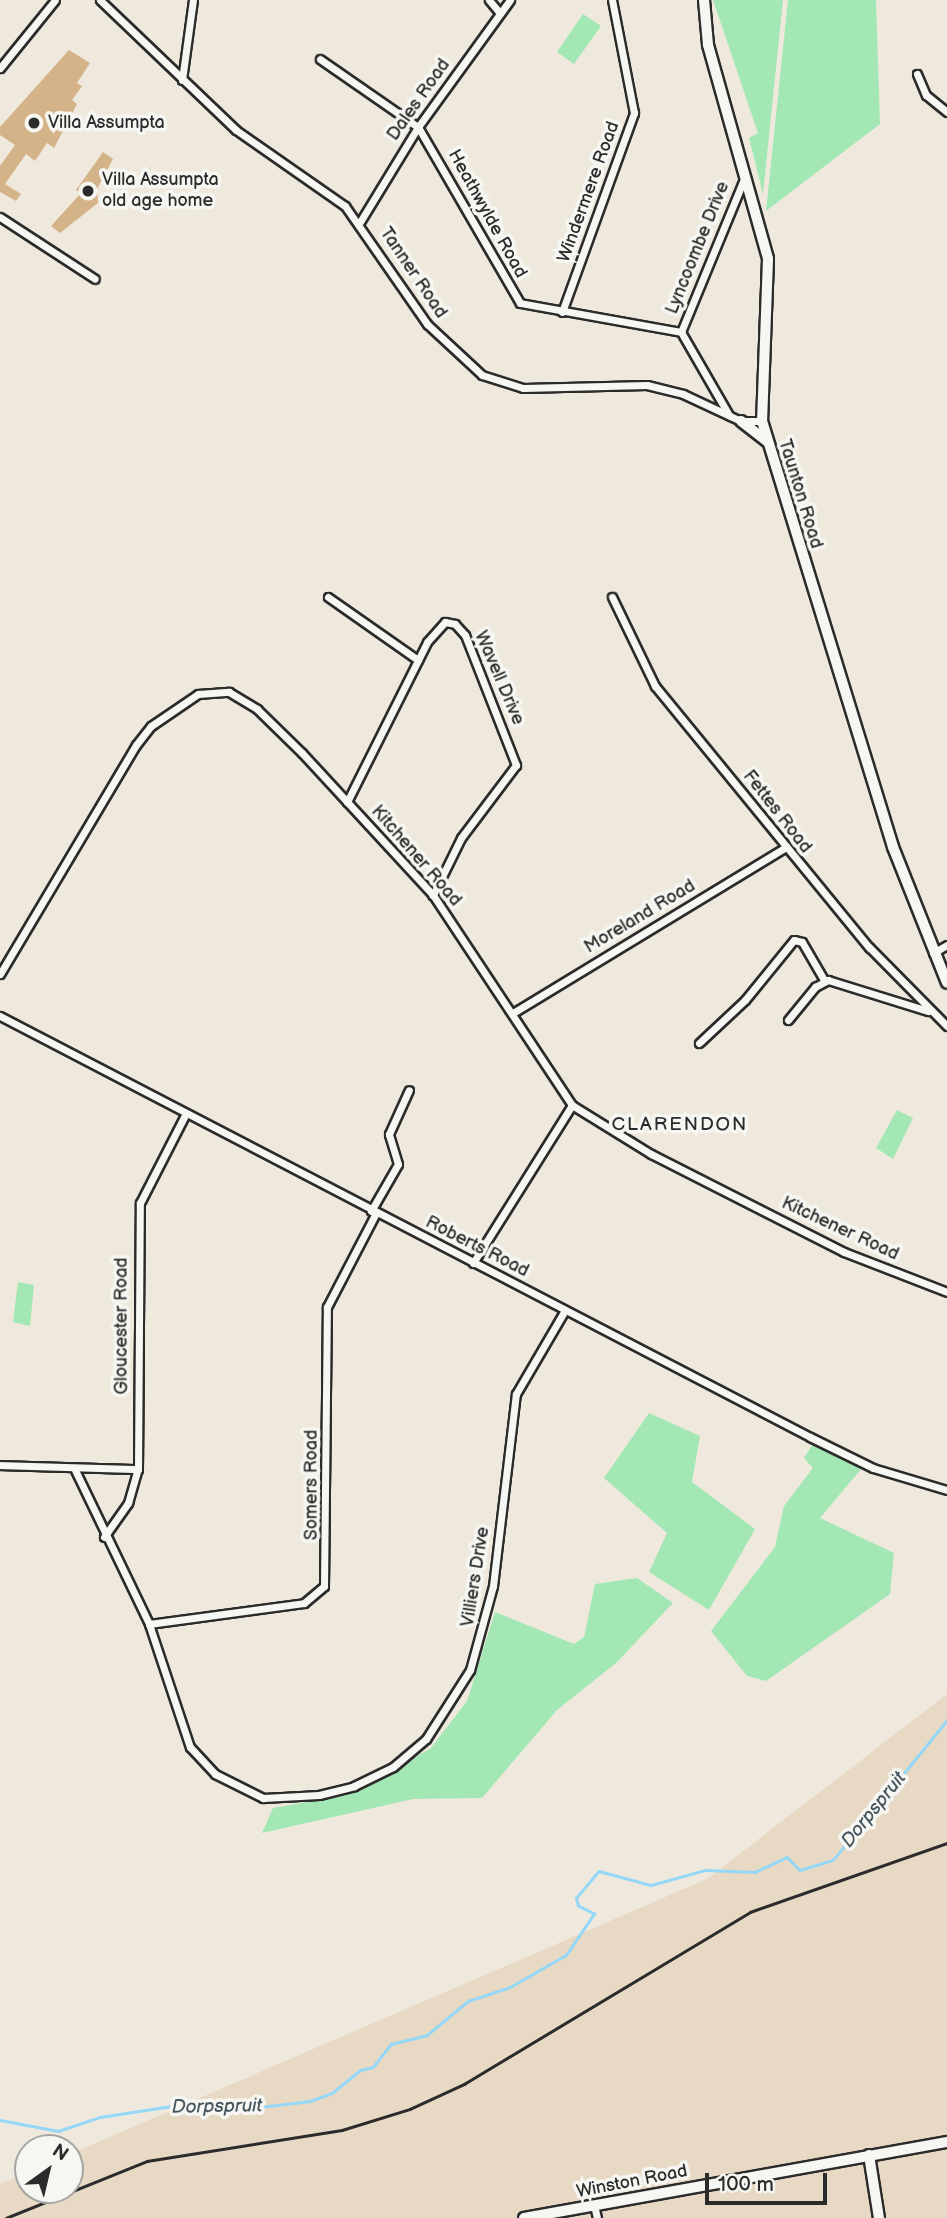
<!DOCTYPE html>
<style>
body{margin:0}
#map{position:relative;width:947px;height:2218px;overflow:hidden;background:#efe9dd;font-family:"Balsamiq Sans",sans-serif}
div>[style]{position:absolute}
.built>*{inset:0;background:#e7d9c4}
.green>*{inset:0;background:#a3e8b4}
.stream>*{height:2.5px;margin:-1.25px;padding:0 1.25px;transform-origin:1.25px;border-radius:1.25px;background:#95d7f7}
.building>*{inset:0;background:#d5b388}
.roads{filter:drop-shadow(2px 0 #2b2b2b) drop-shadow(-2px 0 #2b2b2b) drop-shadow(0 2px #2b2b2b) drop-shadow(0 -2px #2b2b2b)}
.street>*{height:7px;margin:-3.5px;padding:0 3.5px;transform-origin:3.5px;border-radius:3.5px;background:#f6f6f2}
.secondary>*{height:10px;margin:-5px;padding:0 5px;transform-origin:5px;border-radius:5px;background:#f6f6f2}
.rail>*{height:2.5px;margin:-1.25px;padding:0 1.25px;transform-origin:1.25px;border-radius:1.25px;background:#2b2b2b}
.dots>*{width:19px;height:19px;translate:-50% -50%;box-sizing:border-box;border:4px solid #f6f6f2;border-radius:50%}
span{translate:-50% -50%;white-space:nowrap;text-align:center;line-height:1.15;-webkit-text-stroke:7px #f6f6f2;paint-order:stroke}
.street-label{font-size:18px;color:#2b2b2b}
.poi-label{font-size:18px;color:#2b2b2b}
.left{translate:0 -50%;text-align:left}
.neighbourhood-label{font-size:19px;color:#2b2b2b;letter-spacing:2px}
.water-label{font-size:19px;color:#46565e;font-style:italic}
.north{position:absolute;left:14px;top:2134px;width:70px;height:70px;box-sizing:border-box;background:#f6f6f2;border:2px solid #a5a5a2;border-radius:50%;rotate:34deg;font-size:19px;font-weight:700;line-height:28px;text-align:center;color:#2b2b2b}
.north::after{content:'';display:block;margin:auto;width:24px;height:32px;background:#2b2b2b;clip-path:polygon(50% 0,100% 100%,50% 72%,0 100%)}
.scale{position:absolute;left:705px;top:2173px;width:122px;height:32px;box-sizing:border-box;border:4px solid #2b2b2b;border-top:0;padding-left:9px;font-size:21px;line-height:24px;white-space:nowrap;color:#2b2b2b;-webkit-text-stroke:5px #f6f6f2;paint-order:stroke}
</style>
<div id="map">
<div class="built">
<i style="clip-path:polygon(947px 1694px,947px 2218px,0 2218px,0 2184px,28px 2172px,28px 2190px,70px 2190px,70px 2154px,707px 1879px)"></i>
</div>
<div class="green">
<i style="clip-path:polygon(713px 0,783px 0,763px 194px,749px 138px,758px 133px)"></i>
<i style="clip-path:polygon(788px 0,876px 0,880px 124px,766px 211px)"></i>
<i style="clip-path:polygon(583px 14px,601px 26px,574px 64px,557px 52px)"></i>
<i style="clip-path:polygon(897px 1110px,913px 1118px,893px 1159px,876px 1148px)"></i>
<i style="clip-path:polygon(18px 1282px,34px 1285px,30px 1326px,13px 1322px)"></i>
<i style="clip-path:polygon(649px 1413px,700px 1436px,692px 1482px,755px 1529px,709px 1610px,649px 1572px,667px 1533px,604px 1478px)"></i>
<i style="clip-path:polygon(813px 1444px,862px 1468px,820px 1518px,894px 1553px,890px 1594px,766px 1681px,747px 1676px,711px 1631px,775px 1547px,784px 1506px,813px 1468px,804px 1458px)"></i>
<i style="clip-path:polygon(637px 1578px,673px 1603px,616px 1663px,557px 1710px,482px 1798px,413px 1799px,262px 1833px,273px 1808px,346px 1795px,430px 1749px,467px 1701px,495px 1612px,574px 1644px,584px 1637px,595px 1584px)"></i>
</div>
<div class="stream">
<i style="left:0;top:2120px;width:59px;rotate:10.7deg"></i>
<i style="left:58px;top:2131px;width:44px;rotate:-18.4deg"></i>
<i style="left:100px;top:2117px;width:72px;rotate:-8.8deg"></i>
<i style="left:171px;top:2106px;width:65px;rotate:3.5deg"></i>
<i style="left:236px;top:2110px;width:75px;rotate:-6.9deg"></i>
<i style="left:310px;top:2101px;width:23px;rotate:-20deg"></i>
<i style="left:332px;top:2093px;width:36px;rotate:-39deg"></i>
<i style="left:360px;top:2070px;width:13px;rotate:-13deg"></i>
<i style="left:373px;top:2067px;width:29px;rotate:-52deg"></i>
<i style="left:391px;top:2044px;width:37px;rotate:-14deg"></i>
<i style="left:427px;top:2035px;width:53px;rotate:-39.7deg"></i>
<i style="left:468px;top:2001px;width:44px;rotate:-18.4deg"></i>
<i style="left:510px;top:1987px;width:64px;rotate:-29.7deg"></i>
<i style="left:566px;top:1955px;width:50px;rotate:-55.7deg"></i>
<i style="left:594px;top:1914px;width:18px;rotate:-153deg"></i>
<i style="left:578px;top:1906px;width:8px;rotate:-104deg"></i>
<i style="left:576px;top:1898px;width:35px;rotate:-50deg"></i>
<i style="left:599px;top:1871px;width:54px;rotate:15.1deg"></i>
<i style="left:651px;top:1885px;width:56px;rotate:-15.5deg"></i>
<i style="left:705px;top:1870px;width:50px;rotate:2.3deg"></i>
<i style="left:755px;top:1872px;width:35px;rotate:-25deg"></i>
<i style="left:787px;top:1857px;width:18px;rotate:45deg"></i>
<i style="left:800px;top:1870px;width:34px;rotate:-17deg"></i>
<i style="left:833px;top:1860px;width:181px;rotate:-50.8deg"></i>
</div>
<div class="building">
<i style="clip-path:polygon(69px 50px,90px 63px,77px 83px,82px 86px,72px 100px,77px 104px,54px 148px,47px 143px,35px 161px,26px 154px,5px 184px,21px 194px,16px 201px,0 192px,0 166px,15px 145px,0 135px,0 127px)"></i>
<i style="clip-path:polygon(103px 152px,113px 159px,97px 189px,98px 203px,60px 233px,51px 226px,81px 193px,76px 190px)"></i>
</div>
<div class="roads">
<div class="street">
<i style="left:100px;top:0;width:188px;rotate:43.7deg"></i>
<i style="left:236px;top:130px;width:133px;rotate:34.9deg"></i>
<i style="left:345px;top:206px;width:144px;rotate:55.2deg"></i>
<i style="left:427px;top:324px;width:75px;rotate:42.8deg"></i>
<i style="left:482px;top:375px;width:43px;rotate:17.6deg"></i>
<i style="left:523px;top:388px;width:124px;rotate:-1.4deg"></i>
<i style="left:647px;top:385px;width:37px;rotate:14deg"></i>
<i style="left:683px;top:394px;width:64px;rotate:25deg"></i>
<i style="left:741px;top:421px;width:21px"></i>
<i style="left:489px;top:0;width:17px;rotate:50deg"></i>
<i style="left:320px;top:59px;width:119px;rotate:34.8deg"></i>
<i style="left:418px;top:127px;width:203px;rotate:59.9deg"></i>
<i style="left:520px;top:303px;width:164px;rotate:10.2deg"></i>
<i style="left:681px;top:332px;width:96px;rotate:60deg"></i>
<i style="left:0;top:68px;width:87px;rotate:-51deg"></i>
<i style="left:917px;top:74px;width:23px;rotate:67deg"></i>
<i style="left:926px;top:95px;width:27px;rotate:39deg"></i>
<i style="left:182px;top:80px;width:81px;rotate:-82.2deg"></i>
<i style="left:0;top:217px;width:113px;rotate:33.1deg"></i>
<i style="left:360px;top:222px;width:111px;rotate:-58.6deg"></i>
<i style="left:418px;top:127px;width:157px;rotate:-54.1deg"></i>
<i style="left:562px;top:312px;width:212px;rotate:-70.1deg"></i>
<i style="left:634px;top:113px;width:115px;rotate:-101deg"></i>
<i style="left:681px;top:332px;width:168px;rotate:-67.6deg"></i>
<i style="left:328px;top:597px;width:110px;rotate:35deg"></i>
<i style="left:612px;top:597px;width:99px;rotate:64.2deg"></i>
<i style="left:655px;top:686px;width:338px;rotate:50.7deg"></i>
<i style="left:869px;top:947px;width:111px;rotate:45.4deg"></i>
<i style="left:347px;top:802px;width:179px;rotate:-63.4deg"></i>
<i style="left:427px;top:642px;width:27px;rotate:-48deg"></i>
<i style="left:445px;top:622px;width:10px;rotate:11deg"></i>
<i style="left:455px;top:624px;width:15px;rotate:48deg"></i>
<i style="left:465px;top:635px;width:140px;rotate:68.6deg"></i>
<i style="left:516px;top:765px;width:91px;rotate:127deg"></i>
<i style="left:461px;top:838px;width:64px;rotate:116.2deg"></i>
<i style="left:933px;top:953px;width:16px;rotate:-30deg"></i>
<i style="left:0;top:974px;width:266px;rotate:-59.3deg"></i>
<i style="left:136px;top:745px;width:24px;rotate:-52deg"></i>
<i style="left:151px;top:726px;width:57px;rotate:-34.2deg"></i>
<i style="left:198px;top:694px;width:31px;rotate:-4deg"></i>
<i style="left:229px;top:692px;width:33px;rotate:31deg"></i>
<i style="left:257px;top:709px;width:63px;rotate:44.4deg"></i>
<i style="left:302px;top:753px;width:193px;rotate:47.3deg"></i>
<i style="left:433px;top:895px;width:252px;rotate:56.5deg"></i>
<i style="left:572px;top:1105px;width:93px;rotate:31.8deg"></i>
<i style="left:651px;top:1154px;width:216px;rotate:26.9deg"></i>
<i style="left:844px;top:1252px;width:110px;rotate:21.2deg"></i>
<i style="left:513px;top:1013px;width:317px;rotate:-31.3deg"></i>
<i style="left:0;top:1016px;width:913px;rotate:27.46deg"></i>
<i style="left:810px;top:1437px;width:70px;rotate:26.2deg"></i>
<i style="left:873px;top:1468px;width:77px;rotate:16.6deg"></i>
<i style="left:788px;top:1020px;width:43px;rotate:-50.7deg"></i>
<i style="left:815px;top:987px;width:15px;rotate:-28deg"></i>
<i style="left:828px;top:980px;width:105px;rotate:17.2deg"></i>
<i style="left:699px;top:1043px;width:63px;rotate:-43.1deg"></i>
<i style="left:745px;top:1000px;width:77px;rotate:-50.8deg"></i>
<i style="left:794px;top:940px;width:8px;rotate:14deg"></i>
<i style="left:802px;top:942px;width:44px;rotate:59.9deg"></i>
<i style="left:371px;top:1211px;width:54px;rotate:-60.1deg"></i>
<i style="left:398px;top:1164px;width:31px;rotate:-107deg"></i>
<i style="left:389px;top:1134px;width:48px;rotate:-65.6deg"></i>
<i style="left:473px;top:1263px;width:186px;rotate:-57.9deg"></i>
<i style="left:0;top:1465px;width:138px;rotate:1.7deg"></i>
<i style="left:75px;top:1470px;width:171px;rotate:64.3deg"></i>
<i style="left:149px;top:1624px;width:130px;rotate:71.6deg"></i>
<i style="left:190px;top:1747px;width:37px;rotate:47deg"></i>
<i style="left:215px;top:1774px;width:54px;rotate:26.6deg"></i>
<i style="left:263px;top:1798px;width:56px;rotate:-3.1deg"></i>
<i style="left:319px;top:1795px;width:36px;rotate:-14deg"></i>
<i style="left:354px;top:1786px;width:43px;rotate:-26deg"></i>
<i style="left:393px;top:1767px;width:43px;rotate:-40.3deg"></i>
<i style="left:426px;top:1739px;width:82px;rotate:-57.5deg"></i>
<i style="left:470px;top:1670px;width:87px;rotate:-74.7deg"></i>
<i style="left:493px;top:1586px;width:193px;rotate:-83.2deg"></i>
<i style="left:516px;top:1394px;width:97px;rotate:-59.7deg"></i>
<i style="left:104px;top:1537px;width:42px;rotate:-54.8deg"></i>
<i style="left:128px;top:1503px;width:35px;rotate:-74deg"></i>
<i style="left:138px;top:1469px;width:266px;rotate:-89.6deg"></i>
<i style="left:140px;top:1203px;width:97px;rotate:-62.9deg"></i>
<i style="left:149px;top:1624px;width:156px;rotate:-7.7deg"></i>
<i style="left:304px;top:1603px;width:26px;rotate:-40deg"></i>
<i style="left:324px;top:1586px;width:279px;rotate:-89.4deg"></i>
<i style="left:327px;top:1307px;width:106px;rotate:-62.5deg"></i>
<i style="left:594px;top:2205px;width:13px;rotate:77deg"></i>
</div>
<div class="secondary">
<i style="left:704px;top:0;width:45px;rotate:84.9deg"></i>
<i style="left:708px;top:45px;width:222px;rotate:74.3deg"></i>
<i style="left:768px;top:259px;width:162px;rotate:92.1deg"></i>
<i style="left:762px;top:421px;width:446px;rotate:72.9deg"></i>
<i style="left:893px;top:847px;width:146px;rotate:68.3deg"></i>
<i style="left:741px;top:421px;width:33px;rotate:38deg"></i>
<i style="left:869px;top:2155px;width:64px;rotate:81deg"></i>
<i style="left:524px;top:2218px;width:430px;rotate:-10.2deg"></i>
</div>
</div>
<div class="rail">
<i style="left:6px;top:2218px;width:152px;rotate:-22deg"></i>
<i style="left:147px;top:2161px;width:197px;rotate:-9deg"></i>
<i style="left:342px;top:2130px;width:71px;rotate:-17.2deg"></i>
<i style="left:410px;top:2109px;width:60px;rotate:-24.8deg"></i>
<i style="left:464px;top:2084px;width:334px;rotate:-31deg"></i>
<i style="left:750px;top:1912px;width:209px;rotate:-19.3deg"></i>
</div>
<div class="dots">
<i style="left:34px;top:123px;background:#2b2b2b"></i>
<i style="left:88px;top:191px;background:#2b2b2b"></i>
</div>
<div class="street-label">
<span style="left:419px;top:100px;rotate:-55deg">Dales Road</span>
<span style="left:589px;top:192px;rotate:-70deg">Windermere Road</span>
<span style="left:487px;top:214px;rotate:61deg">Heathwylde Road</span>
<span style="left:698px;top:248px;rotate:-68deg">Lyncoombe Drive</span>
<span style="left:413px;top:273px;rotate:56deg">Tanner Road</span>
<span style="left:800px;top:494px;rotate:73deg">Taunton Road</span>
<span style="left:499px;top:678px;rotate:67deg">Wavell Drive</span>
<span style="left:777px;top:812px;rotate:52deg">Fettes Road</span>
<span style="left:416px;top:856px;rotate:49deg">Kitchener Road</span>
<span style="left:640px;top:917px;rotate:-31deg">Moreland Road</span>
<span style="left:840px;top:1229px;rotate:25deg">Kitchener Road</span>
<span style="left:477px;top:1247px;rotate:27deg">Roberts Road</span>
<span style="left:122px;top:1326px;rotate:-90deg">Gloucester Road</span>
<span style="left:312px;top:1485px;rotate:-90deg">Somers Road</span>
<span style="left:476px;top:1577px;rotate:-81deg">Villiers Drive</span>
<span style="left:632px;top:2182px;rotate:-11deg">Winston Road</span>
</div>
<div class="poi-label">
<span class="left" style="left:48px;top:123px">Villa Assumpta</span>
<span class="left" style="left:102px;top:191px">Villa Assumpta<br>old age home</span>
</div>
<div class="neighbourhood-label">
<span style="left:680px;top:1125px">CLARENDON</span>
</div>
<div class="water-label">
<span style="left:874px;top:1810px;rotate:-51deg">Dorpspruit</span>
<span style="left:217px;top:2107px;rotate:-1deg">Dorpspruit</span>
</div>
<div class="north">N</div>
<div class="scale">100 m</div>
</div>
